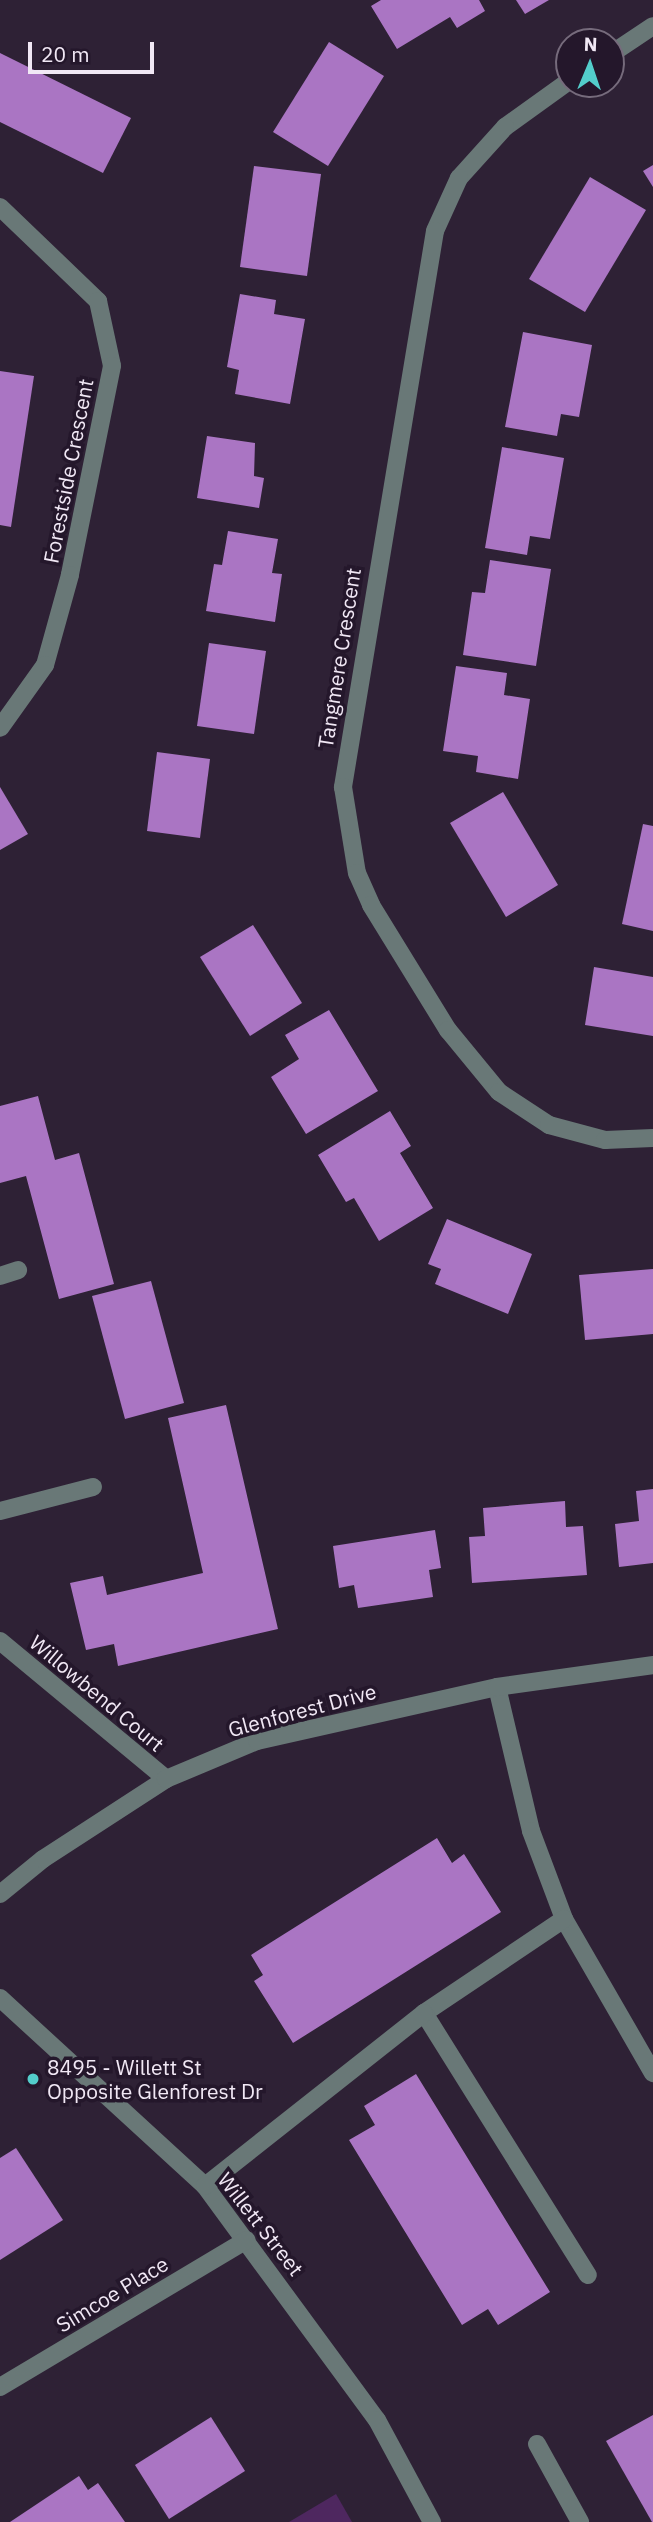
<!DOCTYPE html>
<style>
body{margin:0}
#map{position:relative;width:653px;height:2522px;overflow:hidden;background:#2e2135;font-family:"IBM Plex Sans",sans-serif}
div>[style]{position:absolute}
.green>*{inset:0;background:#4e275f}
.building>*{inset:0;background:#aa75c3}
.minor>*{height:18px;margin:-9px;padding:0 9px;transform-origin:9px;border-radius:9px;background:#697877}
.dots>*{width:19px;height:19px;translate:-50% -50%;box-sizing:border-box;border:4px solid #24172b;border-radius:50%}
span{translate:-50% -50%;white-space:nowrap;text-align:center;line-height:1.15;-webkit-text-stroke:7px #24172b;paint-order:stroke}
.street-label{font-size:21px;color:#f1e8f5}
.poi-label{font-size:21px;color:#f1e8f5}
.left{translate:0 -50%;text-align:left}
.north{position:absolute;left:555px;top:28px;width:70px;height:70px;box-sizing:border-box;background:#24172b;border:2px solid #766b7c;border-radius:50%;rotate:2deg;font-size:19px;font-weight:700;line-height:28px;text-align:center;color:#f1e8f5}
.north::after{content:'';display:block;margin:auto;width:24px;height:32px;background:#53cdcb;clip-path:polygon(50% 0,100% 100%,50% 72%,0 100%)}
.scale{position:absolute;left:28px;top:42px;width:126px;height:32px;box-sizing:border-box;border:4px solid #f1e8f5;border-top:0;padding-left:9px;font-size:21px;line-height:24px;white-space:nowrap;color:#f1e8f5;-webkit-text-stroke:5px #24172b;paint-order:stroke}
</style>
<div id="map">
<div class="green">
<i style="clip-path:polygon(336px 2494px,352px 2522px,289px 2522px)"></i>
</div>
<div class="building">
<i style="clip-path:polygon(381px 0,479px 0,485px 11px,457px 28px,450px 17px,397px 49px,371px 6px)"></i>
<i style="clip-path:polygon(516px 0,549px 0,525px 14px)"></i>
<i style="clip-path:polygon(329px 42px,384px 76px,328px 166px,273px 132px)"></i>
<i style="clip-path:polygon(0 53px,131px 118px,103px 173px,0 122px)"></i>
<i style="clip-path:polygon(653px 165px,653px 187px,643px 171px)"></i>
<i style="clip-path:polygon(254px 166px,321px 174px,307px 276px,240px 267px)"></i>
<i style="clip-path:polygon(590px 177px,646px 210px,585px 312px,529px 279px)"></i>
<i style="clip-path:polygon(240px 294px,276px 300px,274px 314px,305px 319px,290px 404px,235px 394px,239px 370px,227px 367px)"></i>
<i style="clip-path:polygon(523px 332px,592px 345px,579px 417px,561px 414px,557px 436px,505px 427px)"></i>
<i style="clip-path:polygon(0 371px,34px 376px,11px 527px,0 525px)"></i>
<i style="clip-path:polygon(207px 436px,255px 443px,254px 476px,264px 478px,259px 508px,197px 498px)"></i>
<i style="clip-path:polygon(502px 447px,564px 458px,550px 539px,530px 536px,527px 555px,485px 548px)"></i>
<i style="clip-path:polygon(228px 531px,278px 539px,272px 573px,282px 574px,275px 622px,206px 611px,214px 564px,222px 565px)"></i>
<i style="clip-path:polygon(490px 560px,551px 569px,536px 666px,463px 655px,472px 592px,485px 593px)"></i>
<i style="clip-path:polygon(209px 643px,266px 651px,254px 734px,197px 726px)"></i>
<i style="clip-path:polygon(456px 666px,507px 673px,504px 695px,530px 699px,518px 779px,476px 772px,478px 756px,443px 751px)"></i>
<i style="clip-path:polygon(157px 752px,210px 759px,200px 838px,147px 831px)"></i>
<i style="clip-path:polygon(0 787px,28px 834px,0 850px)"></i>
<i style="clip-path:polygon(503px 792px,558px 885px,506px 917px,450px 823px)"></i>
<i style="clip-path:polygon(643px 824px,653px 826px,653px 931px,622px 924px)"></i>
<i style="clip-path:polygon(253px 925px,302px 1003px,250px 1036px,200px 957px)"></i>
<i style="clip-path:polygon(594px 967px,653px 977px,653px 1036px,585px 1025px)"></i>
<i style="clip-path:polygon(329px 1010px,378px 1091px,306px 1134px,271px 1077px,299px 1059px,285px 1035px)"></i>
<i style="clip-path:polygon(38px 1096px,55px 1160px,79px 1153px,114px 1284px,59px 1299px,26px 1176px,0 1183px,0 1106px)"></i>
<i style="clip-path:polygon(390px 1111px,411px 1146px,400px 1153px,433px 1208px,379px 1241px,354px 1198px,346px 1202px,318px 1155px)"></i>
<i style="clip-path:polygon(447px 1219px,532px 1254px,508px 1314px,435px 1284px,441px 1269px,428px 1264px)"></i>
<i style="clip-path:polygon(653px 1269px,653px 1334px,585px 1340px,579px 1275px)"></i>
<i style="clip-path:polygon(151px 1281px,184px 1403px,125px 1419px,92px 1296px)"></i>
<i style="clip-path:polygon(226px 1405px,278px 1629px,118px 1666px,114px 1644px,86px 1650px,70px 1583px,103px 1576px,107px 1595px,203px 1573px,168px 1418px)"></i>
<i style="clip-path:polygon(653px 1489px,653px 1563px,619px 1567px,615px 1524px,639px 1521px,636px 1491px)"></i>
<i style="clip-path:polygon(565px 1501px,566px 1527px,583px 1526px,587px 1575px,472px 1583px,469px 1537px,485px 1536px,483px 1508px)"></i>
<i style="clip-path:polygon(435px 1530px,441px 1568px,429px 1570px,433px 1597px,358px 1608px,354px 1585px,339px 1588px,333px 1546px)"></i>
<i style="clip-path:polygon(437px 1838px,452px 1863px,464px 1854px,501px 1912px,293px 2043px,254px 1981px,263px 1975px,251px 1955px)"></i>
<i style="clip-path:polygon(416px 2074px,550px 2292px,498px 2325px,488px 2309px,462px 2325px,349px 2140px,375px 2125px,364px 2106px)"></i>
<i style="clip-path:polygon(16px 2148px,63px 2220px,0 2260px,0 2158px)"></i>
<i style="clip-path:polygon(653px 2415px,653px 2522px,652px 2522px,606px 2441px)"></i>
<i style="clip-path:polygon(211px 2417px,245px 2471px,169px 2519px,135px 2465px)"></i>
<i style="clip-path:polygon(79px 2476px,88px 2490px,98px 2483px,125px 2522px,10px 2522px)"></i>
</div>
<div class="minor">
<i style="left:611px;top:54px;width:50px;rotate:-33.7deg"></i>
<i style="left:569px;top:81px;width:79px;rotate:144.3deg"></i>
<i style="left:505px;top:127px;width:69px;rotate:132deg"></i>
<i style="left:459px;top:178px;width:58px;rotate:114.4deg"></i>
<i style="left:435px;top:231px;width:564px;rotate:99.4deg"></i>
<i style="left:343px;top:787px;width:87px;rotate:80.8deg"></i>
<i style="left:357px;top:873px;width:35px;rotate:66deg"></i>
<i style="left:371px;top:905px;width:147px;rotate:58.4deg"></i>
<i style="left:448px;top:1030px;width:80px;rotate:50.6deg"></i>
<i style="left:499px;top:1092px;width:60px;rotate:33.4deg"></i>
<i style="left:549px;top:1125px;width:58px;rotate:15deg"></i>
<i style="left:605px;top:1140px;width:48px;rotate:-2.4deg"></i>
<i style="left:0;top:207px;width:136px;rotate:43.8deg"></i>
<i style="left:98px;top:301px;width:66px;rotate:77.8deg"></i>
<i style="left:112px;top:366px;width:213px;rotate:101.4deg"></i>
<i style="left:70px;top:575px;width:93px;rotate:105.5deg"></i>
<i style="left:45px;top:665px;width:77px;rotate:125.5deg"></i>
<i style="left:0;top:1276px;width:19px;rotate:-18deg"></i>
<i style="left:0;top:1511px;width:96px;rotate:-14.5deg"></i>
<i style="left:0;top:1641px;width:216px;rotate:39.7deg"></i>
<i style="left:497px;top:1687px;width:148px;rotate:76.7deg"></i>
<i style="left:531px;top:1831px;width:94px;rotate:69.4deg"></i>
<i style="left:564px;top:1919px;width:178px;rotate:60deg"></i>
<i style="left:0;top:1894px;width:55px;rotate:-39.1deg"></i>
<i style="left:43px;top:1859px;width:147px;rotate:-33deg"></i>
<i style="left:166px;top:1779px;width:99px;rotate:-22.7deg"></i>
<i style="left:257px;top:1741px;width:246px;rotate:-12.7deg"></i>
<i style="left:497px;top:1687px;width:158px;rotate:-8deg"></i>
<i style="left:564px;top:1919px;width:169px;rotate:146.1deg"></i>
<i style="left:424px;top:2013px;width:309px;rotate:58deg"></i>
<i style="left:0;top:1998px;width:278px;rotate:42.5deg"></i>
<i style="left:205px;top:2186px;width:290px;rotate:53.7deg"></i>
<i style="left:377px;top:2420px;width:116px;rotate:61.7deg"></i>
<i style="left:205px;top:2186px;width:279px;rotate:-38.3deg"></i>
<i style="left:0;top:2387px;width:287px;rotate:-30.8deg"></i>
<i style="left:537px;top:2444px;width:89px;rotate:61.1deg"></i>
</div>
<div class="dots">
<i style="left:33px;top:2079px;background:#53cdcb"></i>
</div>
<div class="street-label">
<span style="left:68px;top:471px;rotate:-79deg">Forestside Crescent</span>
<span style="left:339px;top:658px;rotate:-81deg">Tangmere Crescent</span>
<span style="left:97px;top:1693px;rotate:40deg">Willowbend Court</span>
<span style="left:302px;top:1710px;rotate:-15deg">Glenforest Drive</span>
<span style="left:261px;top:2224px;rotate:52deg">Willett Street</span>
<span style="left:112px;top:2294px;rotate:-31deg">Simcoe Place</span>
</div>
<div class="poi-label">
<span class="left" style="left:47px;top:2079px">8495 - Willett St<br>Opposite Glenforest Dr</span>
</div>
<div class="north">N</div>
<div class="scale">20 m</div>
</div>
